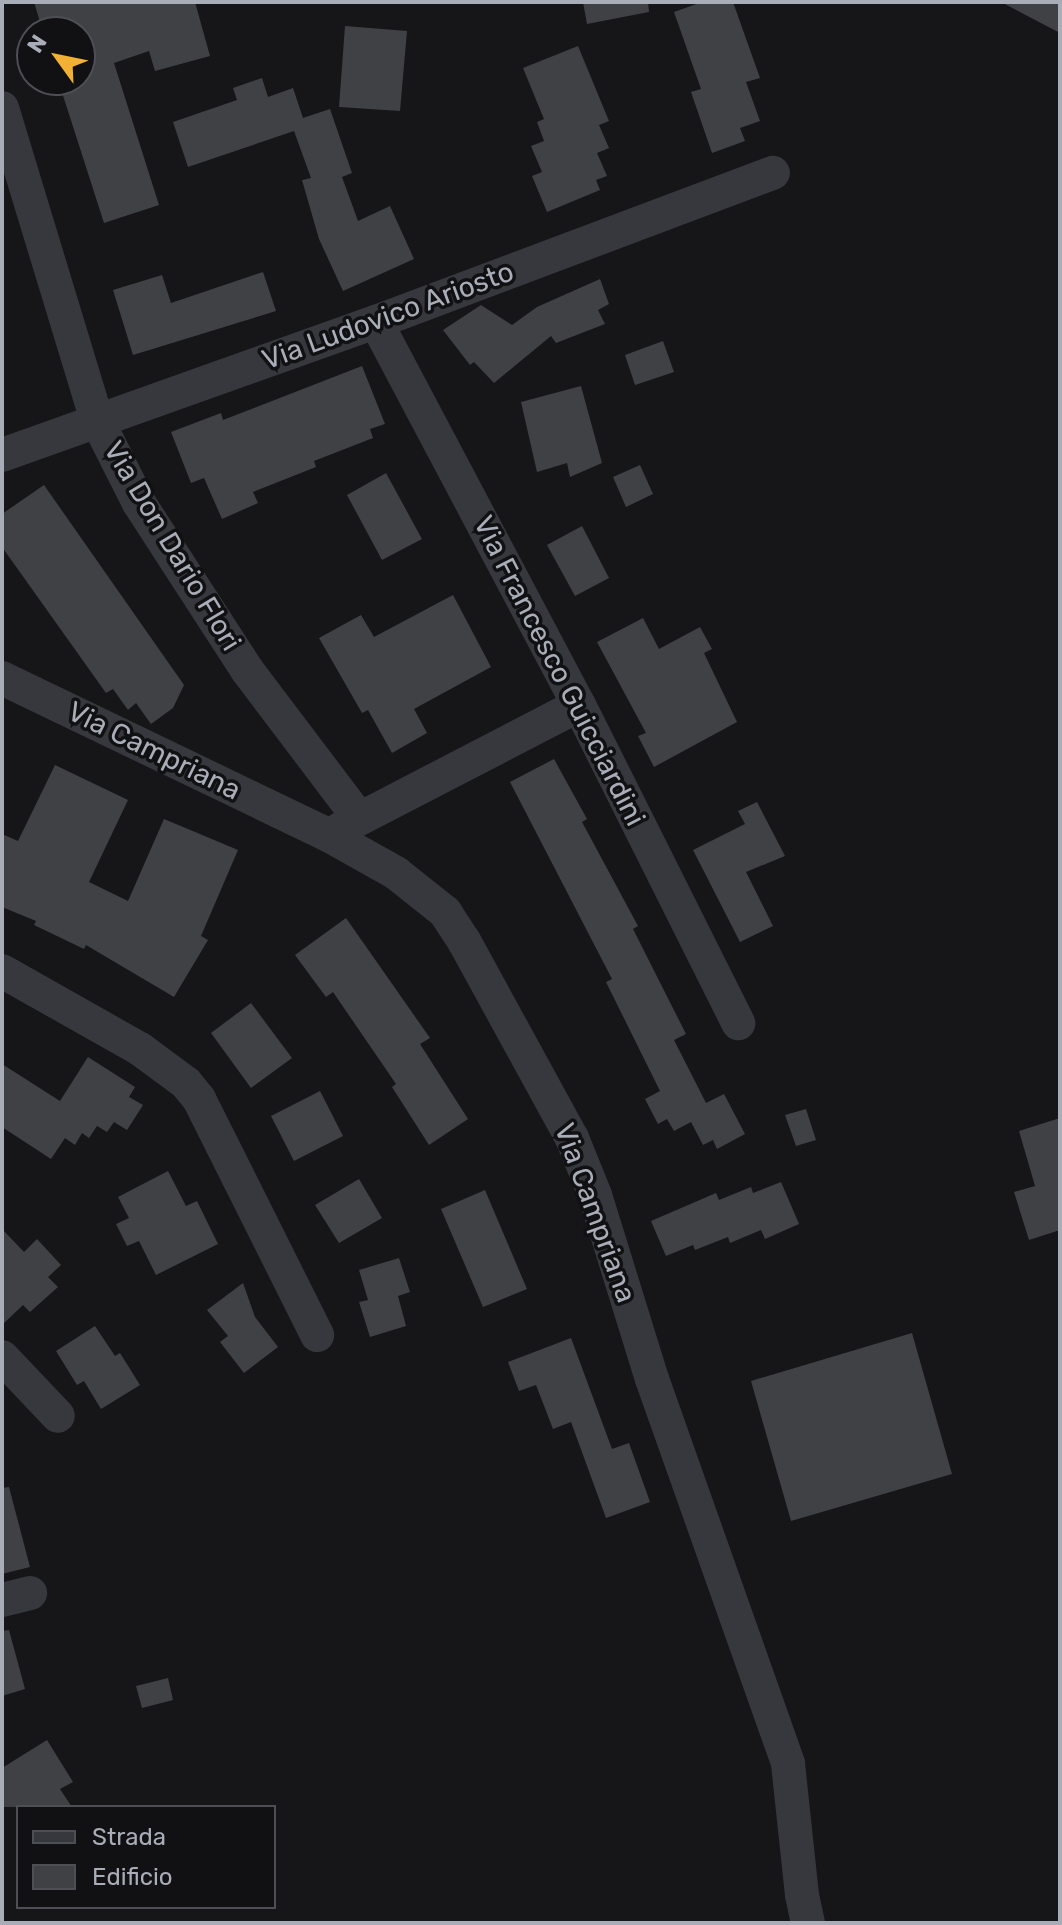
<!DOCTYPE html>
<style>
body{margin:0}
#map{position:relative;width:1062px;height:1925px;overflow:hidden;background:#161618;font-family:Rubik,sans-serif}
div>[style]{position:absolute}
.building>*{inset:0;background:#404145}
.minor>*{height:34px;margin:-17px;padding:0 17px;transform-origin:17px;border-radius:17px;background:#37383d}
span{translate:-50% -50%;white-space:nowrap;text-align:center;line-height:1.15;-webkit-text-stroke:7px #111113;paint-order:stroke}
.street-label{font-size:28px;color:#a8adb8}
.frame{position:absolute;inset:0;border:4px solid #a8adb8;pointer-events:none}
.legend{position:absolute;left:16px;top:1805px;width:260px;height:104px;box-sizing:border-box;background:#111113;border:2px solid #4d4f55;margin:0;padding:10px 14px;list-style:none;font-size:24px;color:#a8adb8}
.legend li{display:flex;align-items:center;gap:16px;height:40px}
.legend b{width:40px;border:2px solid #4d4f55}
.north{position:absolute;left:16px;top:16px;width:80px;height:80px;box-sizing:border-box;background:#111113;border:2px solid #4d4f55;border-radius:50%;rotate:303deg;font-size:22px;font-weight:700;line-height:32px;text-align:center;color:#a8adb8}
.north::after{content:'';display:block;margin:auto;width:28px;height:36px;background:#f2b134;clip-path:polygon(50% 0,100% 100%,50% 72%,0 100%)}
</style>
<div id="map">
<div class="building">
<i style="clip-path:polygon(34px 2px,195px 2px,210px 56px,155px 71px,149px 51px,114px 63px,159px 205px,104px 223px,58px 80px,80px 80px,80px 32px,43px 32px)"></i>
<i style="clip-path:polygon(583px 2px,648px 2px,649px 12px,587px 24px)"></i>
<i style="clip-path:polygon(702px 2px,733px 2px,760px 78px,746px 82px,760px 121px,740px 128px,745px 141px,712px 153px,691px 92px,701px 89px,674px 12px)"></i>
<i style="clip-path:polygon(1001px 2px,1060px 2px,1060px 33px)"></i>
<i style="clip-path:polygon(345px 26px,407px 31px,400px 111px,339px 107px)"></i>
<i style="clip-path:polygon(578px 46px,609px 121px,599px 125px,609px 148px,597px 153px,607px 176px,596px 180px,600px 190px,547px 212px,532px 176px,542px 172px,531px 146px,544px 141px,537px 122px,544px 119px,523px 68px)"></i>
<i style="clip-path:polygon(262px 78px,268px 97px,293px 88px,303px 118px,330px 109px,352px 173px,342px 177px,358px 221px,390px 206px,414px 259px,343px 291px,319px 239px,302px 180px,311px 178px,294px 131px,188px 167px,173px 122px,237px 100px,233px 88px)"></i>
<i style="clip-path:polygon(263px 272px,276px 311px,133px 355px,113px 290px,162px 275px,171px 303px)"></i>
<i style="clip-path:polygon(600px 279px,609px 304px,598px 310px,605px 324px,556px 343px,551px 336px,494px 383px,474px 362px,470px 365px,443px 330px,481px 305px,512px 325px,537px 307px)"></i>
<i style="clip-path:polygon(663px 341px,674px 372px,635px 385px,625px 355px)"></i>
<i style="clip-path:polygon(362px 366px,385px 424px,370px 429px,373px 438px,314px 461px,316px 467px,253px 492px,258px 503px,222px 519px,204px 478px,191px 483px,171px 432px,221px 413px,223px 420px)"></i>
<i style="clip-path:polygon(581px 386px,602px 463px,570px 477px,567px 463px,537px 472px,521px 402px)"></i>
<i style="clip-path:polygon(640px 465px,653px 494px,626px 507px,613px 477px)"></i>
<i style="clip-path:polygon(386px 473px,422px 539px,382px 560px,347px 495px)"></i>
<i style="clip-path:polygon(44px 485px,184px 685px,173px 708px,151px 724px,136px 703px,128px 710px,113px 689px,106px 693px,2px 547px,2px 514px)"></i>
<i style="clip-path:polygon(582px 526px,609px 578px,575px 596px,547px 545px)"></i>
<i style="clip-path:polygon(453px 595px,491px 667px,414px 709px,427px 733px,392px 753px,368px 710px,362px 713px,319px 638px,361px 615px,374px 637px)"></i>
<i style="clip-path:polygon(643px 618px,659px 649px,700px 627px,712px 649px,704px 653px,737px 722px,654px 767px,638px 736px,646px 733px,597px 642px)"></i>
<i style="clip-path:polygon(554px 759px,587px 819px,582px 822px,638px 926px,633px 929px,686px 1034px,674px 1040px,706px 1103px,724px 1094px,745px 1134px,717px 1149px,713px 1140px,703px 1145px,691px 1122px,674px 1131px,667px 1119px,658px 1124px,645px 1099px,660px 1091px,606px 982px,612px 979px,510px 782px)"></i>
<i style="clip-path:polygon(55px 765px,128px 800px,89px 882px,128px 901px,164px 819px,238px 850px,201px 936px,208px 940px,174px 997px,86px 945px,84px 949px,34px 925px,36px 921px,2px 907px,2px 834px,18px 841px)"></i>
<i style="clip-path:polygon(757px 802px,785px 856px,746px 872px,773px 926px,740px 942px,693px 850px,745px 824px,738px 811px)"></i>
<i style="clip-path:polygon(346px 918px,430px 1038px,420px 1044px,468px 1119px,429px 1145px,392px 1087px,396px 1084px,333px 992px,326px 997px,295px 955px)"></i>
<i style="clip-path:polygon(251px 1003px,292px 1058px,251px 1088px,211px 1033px)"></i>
<i style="clip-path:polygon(88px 1057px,135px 1087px,129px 1097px,143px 1105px,127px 1130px,114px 1122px,107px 1132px,97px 1126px,89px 1138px,82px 1133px,75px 1145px,65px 1138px,51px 1159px,2px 1127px,2px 1064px,60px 1101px)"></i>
<i style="clip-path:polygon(320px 1091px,343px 1136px,294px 1161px,271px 1116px)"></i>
<i style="clip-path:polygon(806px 1109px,816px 1140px,796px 1146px,785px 1115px)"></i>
<i style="clip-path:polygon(1060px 1118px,1060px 1230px,1029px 1240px,1014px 1192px,1035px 1186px,1019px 1131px)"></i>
<i style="clip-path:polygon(168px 1171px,186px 1206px,197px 1201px,218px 1244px,156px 1275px,139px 1241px,127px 1246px,116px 1224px,129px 1218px,118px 1197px)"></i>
<i style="clip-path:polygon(359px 1179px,382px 1218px,339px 1243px,315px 1205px)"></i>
<i style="clip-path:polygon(781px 1182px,799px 1224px,765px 1239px,761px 1230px,730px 1243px,728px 1237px,695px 1250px,693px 1245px,666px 1256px,651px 1221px,716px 1193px,719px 1200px,751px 1187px,753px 1193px)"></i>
<i style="clip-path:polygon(485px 1190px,527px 1289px,483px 1307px,441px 1209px)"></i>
<i style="clip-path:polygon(2px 1229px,24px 1252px,37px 1239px,61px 1265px,48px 1277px,58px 1287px,30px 1312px,23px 1305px,2px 1325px)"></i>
<i style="clip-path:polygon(399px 1258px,410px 1292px,398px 1296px,406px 1326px,370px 1337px,359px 1302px,368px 1300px,359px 1270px)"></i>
<i style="clip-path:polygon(243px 1283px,255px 1317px,278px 1347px,244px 1373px,220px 1342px,228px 1336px,207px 1310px)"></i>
<i style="clip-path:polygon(95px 1326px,115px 1356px,120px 1353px,140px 1385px,101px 1409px,84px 1381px,77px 1385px,56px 1351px)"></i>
<i style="clip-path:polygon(912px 1333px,952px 1474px,791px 1521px,751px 1381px)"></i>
<i style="clip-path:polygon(571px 1338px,612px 1449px,629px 1443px,650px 1502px,606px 1518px,571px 1422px,553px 1429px,536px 1385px,519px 1391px,508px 1362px)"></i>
<i style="clip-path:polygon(9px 1487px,30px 1567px,2px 1574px,2px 1488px)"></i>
<i style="clip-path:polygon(9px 1630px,25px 1689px,2px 1696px,2px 1631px)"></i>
<i style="clip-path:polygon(168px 1678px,173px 1700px,142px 1708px,136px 1686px)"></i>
<i style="clip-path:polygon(47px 1740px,73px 1782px,60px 1789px,72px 1807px,2px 1807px,2px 1768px)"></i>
</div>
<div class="minor">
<i style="left:2px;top:108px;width:326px;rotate:73.1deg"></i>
<i style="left:97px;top:420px;width:93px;rotate:63.2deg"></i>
<i style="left:139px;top:503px;width:199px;rotate:57.1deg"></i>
<i style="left:247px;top:670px;width:184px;rotate:52.9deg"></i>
<i style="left:376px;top:322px;width:433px;rotate:62.1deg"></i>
<i style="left:579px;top:705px;width:356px;rotate:63.4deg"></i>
<i style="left:2px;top:455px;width:397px;rotate:-19.6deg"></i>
<i style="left:376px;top:322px;width:424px;rotate:-20.6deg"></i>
<i style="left:2px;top:678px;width:364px;rotate:25.7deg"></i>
<i style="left:330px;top:836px;width:76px;rotate:29.3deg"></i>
<i style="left:396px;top:873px;width:63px;rotate:38.5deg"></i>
<i style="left:445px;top:912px;width:35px;rotate:57deg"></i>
<i style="left:464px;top:941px;width:225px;rotate:61.3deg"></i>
<i style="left:572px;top:1138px;width:61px;rotate:68deg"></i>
<i style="left:595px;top:1195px;width:193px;rotate:72.8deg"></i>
<i style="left:652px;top:1379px;width:408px;rotate:70.5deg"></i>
<i style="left:788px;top:1764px;width:132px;rotate:83.9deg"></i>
<i style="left:802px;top:1895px;width:29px;rotate:78deg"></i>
<i style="left:340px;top:829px;width:269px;rotate:-27.4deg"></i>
<i style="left:2px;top:971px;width:159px;rotate:29.5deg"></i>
<i style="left:140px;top:1049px;width:57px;rotate:36.5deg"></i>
<i style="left:186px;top:1083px;width:21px;rotate:51deg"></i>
<i style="left:199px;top:1099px;width:264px;rotate:63.4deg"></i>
<i style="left:2px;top:1357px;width:81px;rotate:46.5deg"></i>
<i style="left:2px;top:1600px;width:29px;rotate:-14deg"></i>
</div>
<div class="street-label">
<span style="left:388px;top:316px;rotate:-20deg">Via Ludovico Ariosto</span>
<span style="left:172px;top:546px;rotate:59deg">Via Don Dario Flori</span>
<span style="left:559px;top:671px;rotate:63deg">Via Francesco Guicciardini</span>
<span style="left:154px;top:751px;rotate:26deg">Via Campriana</span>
<span style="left:595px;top:1213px;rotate:70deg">Via Campriana</span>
</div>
<div class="frame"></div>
<ul class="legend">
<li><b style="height:10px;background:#37383d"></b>Strada</li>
<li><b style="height:22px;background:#404145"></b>Edificio</li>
</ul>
<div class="north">N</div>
</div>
